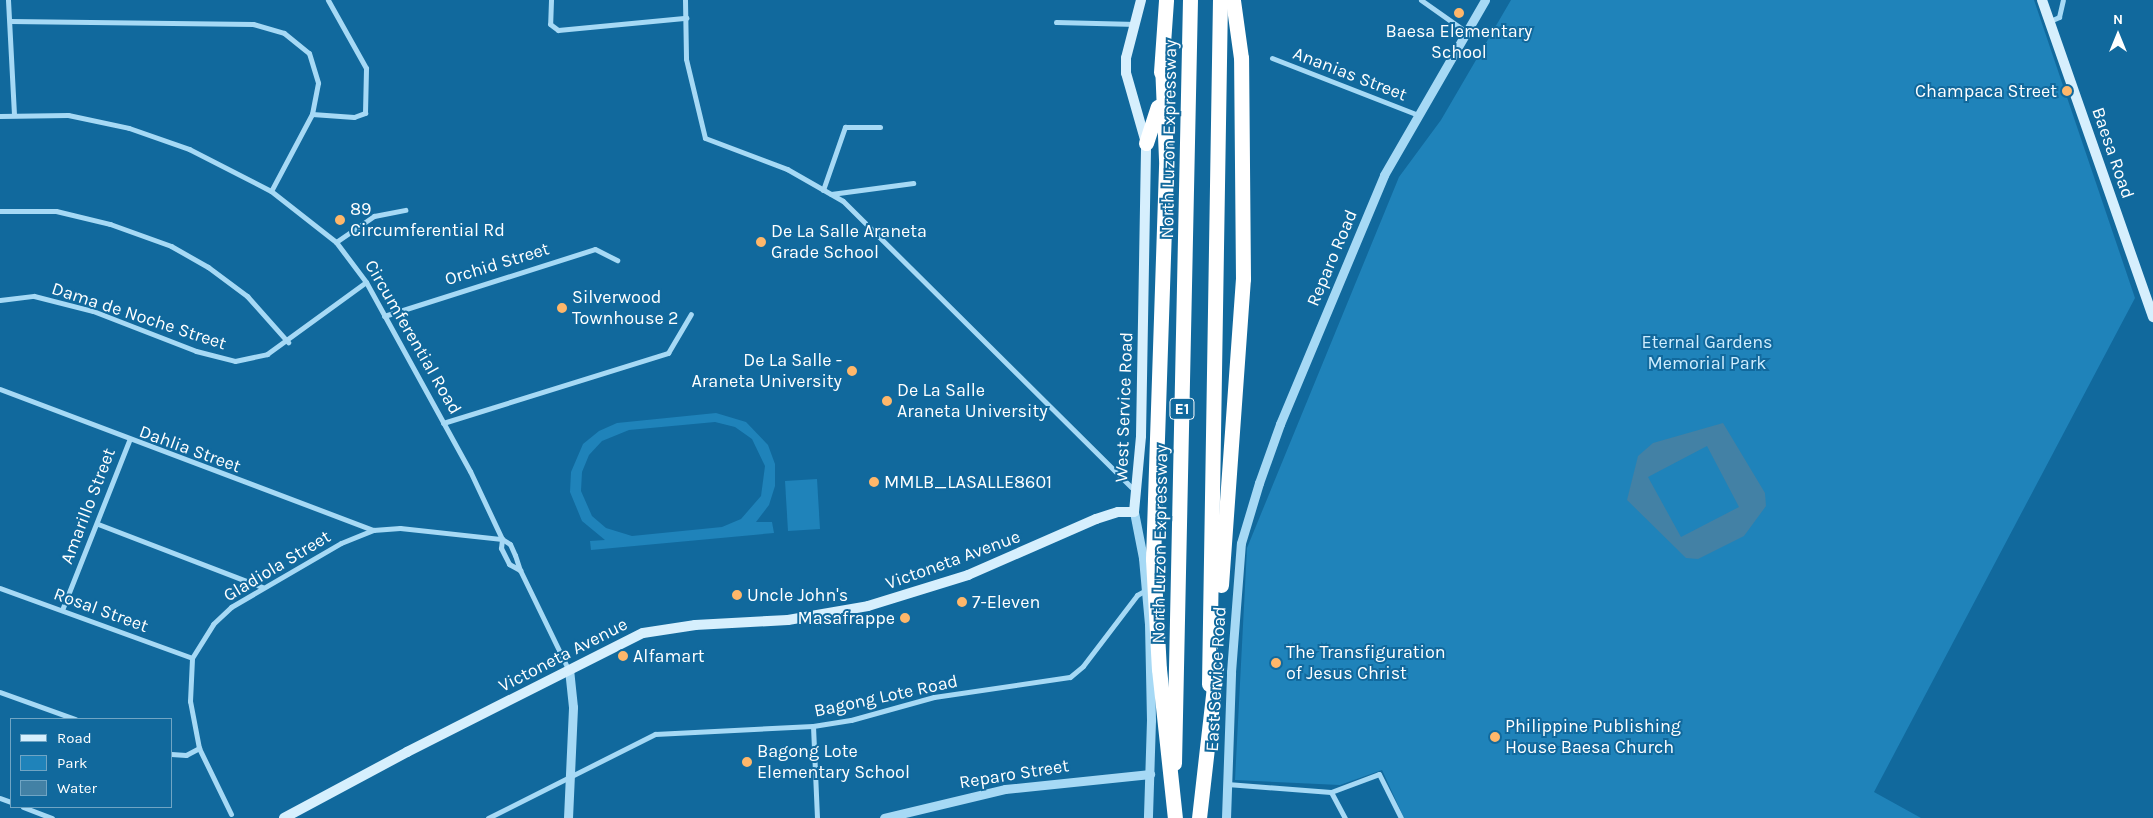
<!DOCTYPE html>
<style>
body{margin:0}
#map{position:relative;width:2153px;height:818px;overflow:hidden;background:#11699d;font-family:Karla,sans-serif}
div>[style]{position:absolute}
.green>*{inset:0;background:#1f83ba}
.water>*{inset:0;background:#4381a5}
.minor>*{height:5px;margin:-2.5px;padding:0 2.5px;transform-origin:2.5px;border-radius:2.5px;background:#a6d9f5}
.tertiary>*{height:9px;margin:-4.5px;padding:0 4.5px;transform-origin:4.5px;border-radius:4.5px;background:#a6d9f5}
.secondary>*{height:10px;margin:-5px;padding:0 5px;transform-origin:5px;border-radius:5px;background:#d6effd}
.motorway>*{height:15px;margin:-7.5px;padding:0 7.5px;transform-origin:7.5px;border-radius:7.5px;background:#fff}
.motorway-bridge>*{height:15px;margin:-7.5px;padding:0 7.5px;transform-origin:7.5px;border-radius:7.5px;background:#fff}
.dots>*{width:14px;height:14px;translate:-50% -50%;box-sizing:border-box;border:2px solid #11699d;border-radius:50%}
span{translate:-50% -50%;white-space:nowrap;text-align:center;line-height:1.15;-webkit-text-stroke:4px #11699d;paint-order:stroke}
.shield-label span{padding:1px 4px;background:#11699d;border:1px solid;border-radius:4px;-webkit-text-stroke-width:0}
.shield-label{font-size:16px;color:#fff;font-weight:700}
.poi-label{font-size:18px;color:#fff}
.right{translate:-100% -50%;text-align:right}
.left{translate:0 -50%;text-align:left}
.street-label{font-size:18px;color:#fff}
.park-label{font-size:18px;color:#cfedfe}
.legend{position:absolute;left:10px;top:718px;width:162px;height:90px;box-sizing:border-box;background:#11699d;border:1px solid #70a5c4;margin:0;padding:6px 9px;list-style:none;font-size:15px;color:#fff}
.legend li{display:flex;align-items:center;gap:10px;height:25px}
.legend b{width:25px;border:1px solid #70a5c4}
.north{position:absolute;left:2093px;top:10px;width:50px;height:50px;-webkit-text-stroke:4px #11699d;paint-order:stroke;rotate:0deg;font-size:14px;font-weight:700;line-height:20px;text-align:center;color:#fff}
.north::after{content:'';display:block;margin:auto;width:18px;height:22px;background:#fff;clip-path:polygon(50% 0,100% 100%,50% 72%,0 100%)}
</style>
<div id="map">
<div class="green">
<i style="clip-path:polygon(1511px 0,2034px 0,2135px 298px,1874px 792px,1921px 818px,1404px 818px,1382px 770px,1340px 785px,1235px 780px,1247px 548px,1399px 177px,1441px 120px)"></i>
<i style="clip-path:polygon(evenodd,716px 413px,746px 422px,768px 445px,775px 464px,775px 486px,769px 505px,756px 522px,772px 522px,774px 533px,591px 550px,590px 541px,605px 540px,582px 521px,570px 492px,571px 472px,583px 444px,599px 431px,617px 423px,716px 413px,715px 422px,735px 427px,752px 439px,765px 466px,761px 496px,741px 519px,722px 527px,632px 536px,606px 528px,592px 516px,581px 491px,582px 472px,589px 455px,602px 441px,629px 430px,715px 422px)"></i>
<i style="clip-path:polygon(817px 479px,820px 529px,788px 531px,785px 481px)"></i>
</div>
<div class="water">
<i style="clip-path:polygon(evenodd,1723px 423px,1765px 493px,1766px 506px,1744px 536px,1698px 559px,1686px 558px,1627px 500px,1638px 456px,1653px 443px,1723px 423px,1707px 446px,1739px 507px,1681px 537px,1648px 477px,1707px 446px)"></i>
</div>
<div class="minor">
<i style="left:8px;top:0;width:115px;rotate:87deg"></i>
<i style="left:551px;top:0;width:24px;rotate:92deg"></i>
<i style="left:550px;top:24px;width:10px;rotate:37deg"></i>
<i style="left:558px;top:30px;width:129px;rotate:-5.4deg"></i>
<i style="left:685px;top:0;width:59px;rotate:89deg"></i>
<i style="left:686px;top:59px;width:81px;rotate:76.5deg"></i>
<i style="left:705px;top:138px;width:88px;rotate:20.7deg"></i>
<i style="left:787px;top:169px;width:64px;rotate:29.7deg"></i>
<i style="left:843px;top:201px;width:412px;rotate:44.8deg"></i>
<i style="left:1421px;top:0;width:54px;rotate:35.2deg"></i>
<i style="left:10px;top:21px;width:243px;rotate:0.7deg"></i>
<i style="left:253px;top:24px;width:32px;rotate:16deg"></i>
<i style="left:284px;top:33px;width:32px;rotate:39deg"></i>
<i style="left:309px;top:53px;width:31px;rotate:73deg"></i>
<i style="left:318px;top:83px;width:32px;rotate:101deg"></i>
<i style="left:312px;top:114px;width:87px;rotate:118deg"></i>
<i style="left:2050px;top:21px;width:10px;rotate:-24deg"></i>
<i style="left:2059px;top:17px;width:17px;rotate:-77deg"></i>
<i style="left:1056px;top:22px;width:80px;rotate:1.4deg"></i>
<i style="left:1272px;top:58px;width:157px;rotate:21.3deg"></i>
<i style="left:312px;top:114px;width:42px;rotate:4.1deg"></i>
<i style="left:354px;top:117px;width:12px;rotate:-20deg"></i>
<i style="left:365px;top:113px;width:45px;rotate:-88.7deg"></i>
<i style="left:366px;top:68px;width:78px;rotate:-119.2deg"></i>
<i style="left:0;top:116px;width:68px;rotate:-0.8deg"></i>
<i style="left:68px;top:115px;width:62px;rotate:12deg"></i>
<i style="left:129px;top:128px;width:64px;rotate:19.3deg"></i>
<i style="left:189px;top:149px;width:92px;rotate:27.1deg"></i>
<i style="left:271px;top:191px;width:83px;rotate:38.1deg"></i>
<i style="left:336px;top:242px;width:50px;rotate:53.1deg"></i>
<i style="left:366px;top:282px;width:216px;rotate:61.2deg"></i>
<i style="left:470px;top:471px;width:75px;rotate:64.8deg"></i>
<i style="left:502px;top:539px;width:9px;rotate:96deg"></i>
<i style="left:501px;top:548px;width:18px;rotate:63deg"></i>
<i style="left:509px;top:564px;width:13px;rotate:29deg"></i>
<i style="left:823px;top:190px;width:67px;rotate:-70.8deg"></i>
<i style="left:845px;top:127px;width:35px"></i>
<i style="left:831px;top:194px;width:83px;rotate:-7.6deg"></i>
<i style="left:0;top:211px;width:56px"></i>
<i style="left:56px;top:211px;width:56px;rotate:13.5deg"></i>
<i style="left:110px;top:224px;width:65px;rotate:19.8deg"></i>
<i style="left:171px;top:246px;width:43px;rotate:29.6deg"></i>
<i style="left:208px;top:267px;width:49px;rotate:36.6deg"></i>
<i style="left:247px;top:296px;width:62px;rotate:48.3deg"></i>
<i style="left:336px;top:242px;width:46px;rotate:-34.4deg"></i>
<i style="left:374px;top:216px;width:32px;rotate:-11deg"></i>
<i style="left:0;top:300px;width:34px;rotate:-7deg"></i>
<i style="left:34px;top:296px;width:61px;rotate:14.3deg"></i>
<i style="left:93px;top:311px;width:110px;rotate:21.2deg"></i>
<i style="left:196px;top:351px;width:40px;rotate:14.4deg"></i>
<i style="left:235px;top:361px;width:33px;rotate:-12deg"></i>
<i style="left:267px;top:354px;width:122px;rotate:-36deg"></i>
<i style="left:384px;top:316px;width:221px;rotate:-17.6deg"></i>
<i style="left:595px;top:249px;width:25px;rotate:27deg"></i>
<i style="left:0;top:389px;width:399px;rotate:20.7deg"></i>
<i style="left:443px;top:423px;width:236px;rotate:-17.3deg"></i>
<i style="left:668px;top:353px;width:45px;rotate:-59.5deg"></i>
<i style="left:98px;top:524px;width:176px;rotate:21deg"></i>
<i style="left:0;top:588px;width:204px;rotate:20deg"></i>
<i style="left:62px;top:610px;width:182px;rotate:-68.4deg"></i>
<i style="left:0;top:692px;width:80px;rotate:19.8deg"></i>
<i style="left:813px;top:726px;width:92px;rotate:87.5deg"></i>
<i style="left:171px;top:754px;width:15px;rotate:4deg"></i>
<i style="left:186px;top:755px;width:15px;rotate:-28deg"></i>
<i style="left:1227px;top:784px;width:104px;rotate:4.4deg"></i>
<i style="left:1331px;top:792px;width:51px;rotate:-20.6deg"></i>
<i style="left:1379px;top:774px;width:49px;rotate:63.4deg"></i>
<i style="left:1331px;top:792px;width:30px;rotate:62deg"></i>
<i style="left:0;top:798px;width:12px;rotate:20deg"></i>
<i style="left:23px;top:807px;width:31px;rotate:21deg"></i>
<i style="left:231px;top:814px;width:73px;rotate:-115.9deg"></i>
<i style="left:199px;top:748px;width:48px;rotate:-100.8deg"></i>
<i style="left:190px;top:701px;width:43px;rotate:-87.3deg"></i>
<i style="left:192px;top:658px;width:40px;rotate:-58deg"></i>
<i style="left:213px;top:624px;width:25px;rotate:-43deg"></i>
<i style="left:231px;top:607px;width:127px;rotate:-30.2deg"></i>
<i style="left:341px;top:543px;width:35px;rotate:-22deg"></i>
<i style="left:373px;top:530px;width:27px;rotate:-4deg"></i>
<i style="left:400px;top:528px;width:103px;rotate:6.2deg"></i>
<i style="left:502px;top:539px;width:9px;rotate:32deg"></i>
<i style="left:510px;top:544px;width:12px;rotate:66deg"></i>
<i style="left:515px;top:555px;width:16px;rotate:72deg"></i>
<i style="left:520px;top:570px;width:112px;rotate:64.1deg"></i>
<i style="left:488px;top:818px;width:187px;rotate:-26.7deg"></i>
<i style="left:655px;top:734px;width:158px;rotate:-2.9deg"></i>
<i style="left:813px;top:726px;width:38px;rotate:-9deg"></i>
<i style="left:851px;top:720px;width:86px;rotate:-15.5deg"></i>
<i style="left:934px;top:697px;width:137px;rotate:-8.4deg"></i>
<i style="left:1070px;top:677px;width:17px;rotate:-40deg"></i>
<i style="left:1083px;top:666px;width:89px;rotate:-52.7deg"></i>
<i style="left:1137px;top:595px;width:10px;rotate:-29deg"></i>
</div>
<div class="tertiary">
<i style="left:1134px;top:512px;width:47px;rotate:78.9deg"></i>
<i style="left:1143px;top:558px;width:66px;rotate:84.8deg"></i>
<i style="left:1149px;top:624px;width:96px;rotate:88.8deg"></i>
<i style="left:1151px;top:720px;width:98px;rotate:91.8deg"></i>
<i style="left:568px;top:818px;width:111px;rotate:-87.4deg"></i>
<i style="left:573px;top:707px;width:36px;rotate:-96deg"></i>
<i style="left:884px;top:818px;width:124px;rotate:-13.5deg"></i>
<i style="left:1005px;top:789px;width:146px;rotate:-5.9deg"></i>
<i style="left:1226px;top:818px;width:146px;rotate:-88deg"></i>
<i style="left:1231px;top:672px;width:129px;rotate:-85.6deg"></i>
<i style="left:1241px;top:543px;width:63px;rotate:-73.3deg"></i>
<i style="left:1259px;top:483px;width:63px;rotate:-70.4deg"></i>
<i style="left:1280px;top:424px;width:270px;rotate:-67.3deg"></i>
<i style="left:1384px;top:175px;width:202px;rotate:-60deg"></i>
</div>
<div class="secondary">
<i style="left:2042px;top:0;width:336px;rotate:70.7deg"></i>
<i style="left:284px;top:818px;width:140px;rotate:-28.2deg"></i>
<i style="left:407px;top:752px;width:264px;rotate:-26.8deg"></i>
<i style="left:643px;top:633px;width:53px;rotate:-8.7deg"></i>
<i style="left:695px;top:625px;width:93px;rotate:-3.1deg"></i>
<i style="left:788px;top:620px;width:81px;rotate:-9.9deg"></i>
<i style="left:868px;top:606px;width:105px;rotate:-17.2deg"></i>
<i style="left:968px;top:575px;width:140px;rotate:-23.6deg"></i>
<i style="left:1096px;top:519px;width:23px;rotate:-18deg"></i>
<i style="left:1118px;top:512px;width:16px"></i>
<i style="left:1134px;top:512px;width:76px;rotate:-84.7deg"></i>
<i style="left:1141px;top:436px;width:293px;rotate:-89deg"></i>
<i style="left:1146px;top:143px;width:73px;rotate:-105.9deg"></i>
<i style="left:1126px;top:73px;width:15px;rotate:-90deg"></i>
<i style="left:1126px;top:58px;width:60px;rotate:-75.5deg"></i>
</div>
<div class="motorway">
<i style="left:1161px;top:72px;width:72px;rotate:-86deg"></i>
<i style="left:1146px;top:143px;width:38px;rotate:-72deg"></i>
<i style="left:1153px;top:559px;width:400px;rotate:-88.1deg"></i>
<i style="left:1166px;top:159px;width:96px;rotate:-92.4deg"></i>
<i style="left:1221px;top:585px;width:307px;rotate:-85.9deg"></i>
<i style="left:1243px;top:279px;width:221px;rotate:-90.5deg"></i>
<i style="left:1241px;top:58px;width:59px;rotate:-97.9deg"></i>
<i style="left:1209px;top:684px;width:684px;rotate:-89.08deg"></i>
<i style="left:1174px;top:763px;width:763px;rotate:-88.8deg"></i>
</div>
<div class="motorway-bridge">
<i style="left:1153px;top:559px;width:110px;rotate:86.9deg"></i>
<i style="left:1159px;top:669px;width:150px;rotate:83.9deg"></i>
<i style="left:1199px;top:818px;width:151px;rotate:-83.5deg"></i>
</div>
<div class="dots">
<i style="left:1459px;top:13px;background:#ffb76a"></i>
<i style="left:2067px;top:91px;background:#ffb76a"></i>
<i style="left:340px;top:220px;background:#ffb76a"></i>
<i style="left:761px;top:242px;background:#ffb76a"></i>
<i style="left:562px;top:308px;background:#ffb76a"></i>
<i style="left:852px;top:371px;background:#ffb76a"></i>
<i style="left:887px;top:401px;background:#ffb76a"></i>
<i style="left:874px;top:482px;background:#ffb76a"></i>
<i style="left:737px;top:595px;background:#ffb76a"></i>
<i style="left:962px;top:602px;background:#ffb76a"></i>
<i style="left:905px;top:618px;background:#ffb76a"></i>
<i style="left:623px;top:656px;background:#ffb76a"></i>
<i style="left:1276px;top:663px;background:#ffb76a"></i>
<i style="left:1495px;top:737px;background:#ffb76a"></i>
<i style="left:747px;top:762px;background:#ffb76a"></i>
</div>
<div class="shield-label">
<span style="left:1182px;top:409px">E1</span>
</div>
<div class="poi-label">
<span style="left:1459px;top:42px">Baesa Elementary<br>School</span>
<span class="right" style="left:2057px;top:91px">Champaca Street</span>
<span class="left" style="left:350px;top:220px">89<br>Circumferential Rd</span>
<span class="left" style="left:771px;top:242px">De La Salle Araneta<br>Grade School</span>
<span class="left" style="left:572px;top:308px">Silverwood<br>Townhouse 2</span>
<span class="right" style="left:842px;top:371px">De La Salle -<br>Araneta University</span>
<span class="left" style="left:897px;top:401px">De La Salle<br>Araneta University</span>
<span class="left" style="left:884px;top:482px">MMLB_LASALLE8601</span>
<span class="left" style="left:747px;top:595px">Uncle John's</span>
<span class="left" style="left:972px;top:602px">7-Eleven</span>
<span class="right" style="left:895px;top:618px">Masafrappe</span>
<span class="left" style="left:1286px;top:663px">The Transfiguration<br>of Jesus Christ</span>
<span class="left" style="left:633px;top:656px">Alfamart</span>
<span class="left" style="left:1505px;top:737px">Philippine Publishing<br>House Baesa Church</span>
<span class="left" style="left:757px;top:762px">Bagong Lote<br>Elementary School</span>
</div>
<div class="street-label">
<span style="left:1350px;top:74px;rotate:21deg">Ananias Street</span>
<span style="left:1169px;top:139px;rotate:-89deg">North Luzon Expressway</span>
<span style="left:2113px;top:153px;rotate:71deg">Baesa Road</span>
<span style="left:1332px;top:258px;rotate:-67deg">Reparo Road</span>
<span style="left:497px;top:264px;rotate:-17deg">Orchid Street</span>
<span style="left:139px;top:316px;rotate:18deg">Dama de Noche Street</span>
<span style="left:413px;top:337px;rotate:60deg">Circumferential Road</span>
<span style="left:1124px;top:407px;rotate:-88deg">West Service Road</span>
<span style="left:190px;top:449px;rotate:20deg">Dahlia Street</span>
<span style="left:88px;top:506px;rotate:-69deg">Amarillo Street</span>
<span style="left:1160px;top:544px;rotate:-89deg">North Luzon Expressway</span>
<span style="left:953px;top:560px;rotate:-20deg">Victoneta Avenue</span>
<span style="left:277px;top:566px;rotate:-31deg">Gladiola Street</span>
<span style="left:101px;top:610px;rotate:20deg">Rosal Street</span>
<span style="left:563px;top:655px;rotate:-27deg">Victoneta Avenue</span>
<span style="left:1216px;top:679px;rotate:-87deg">East Service Road</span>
<span style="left:886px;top:696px;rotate:-12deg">Bagong Lote Road</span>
<span style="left:1014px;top:774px;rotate:-9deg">Reparo Street</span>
</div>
<div class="park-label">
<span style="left:1707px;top:353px">Eternal Gardens<br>Memorial Park</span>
</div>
<ul class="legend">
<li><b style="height:6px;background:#d6effd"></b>Road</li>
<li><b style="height:14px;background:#1f83ba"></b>Park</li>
<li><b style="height:14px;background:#4381a5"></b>Water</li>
</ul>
<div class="north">N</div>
</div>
